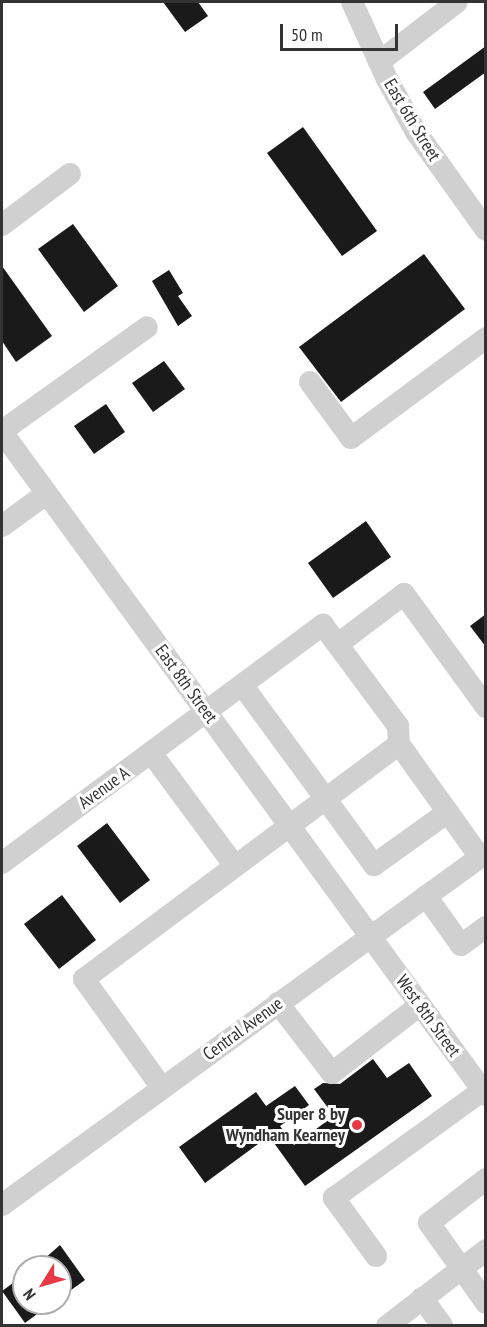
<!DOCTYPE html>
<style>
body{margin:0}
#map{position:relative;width:487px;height:1327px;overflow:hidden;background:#fff;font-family:"PT Sans Narrow",sans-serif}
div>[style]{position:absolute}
.building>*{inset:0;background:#1a1a1a}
.minor>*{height:22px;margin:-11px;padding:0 11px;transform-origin:11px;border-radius:11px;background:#d0d0d0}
.dots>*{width:16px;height:16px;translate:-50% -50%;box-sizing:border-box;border:3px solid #fff;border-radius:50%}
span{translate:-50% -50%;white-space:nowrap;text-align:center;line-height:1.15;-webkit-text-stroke:6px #fff;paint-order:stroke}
.street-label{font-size:18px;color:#333}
.poi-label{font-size:18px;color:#333;font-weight:700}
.right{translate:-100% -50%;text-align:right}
.frame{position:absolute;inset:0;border:3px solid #333;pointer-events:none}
.north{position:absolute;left:12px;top:1255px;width:60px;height:60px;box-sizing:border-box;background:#fff;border:2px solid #adadad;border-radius:50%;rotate:233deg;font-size:16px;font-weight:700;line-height:24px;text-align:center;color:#333}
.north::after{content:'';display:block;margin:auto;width:21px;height:27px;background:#e63946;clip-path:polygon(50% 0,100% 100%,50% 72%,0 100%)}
.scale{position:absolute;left:280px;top:24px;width:118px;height:27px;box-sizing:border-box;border:3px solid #333;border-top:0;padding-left:8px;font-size:18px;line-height:21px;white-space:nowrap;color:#333;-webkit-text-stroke:4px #fff;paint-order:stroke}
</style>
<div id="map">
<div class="building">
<i style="clip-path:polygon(163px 2px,198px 2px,208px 16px,185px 32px)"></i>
<i style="clip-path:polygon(486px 46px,486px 72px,435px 109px,423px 92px)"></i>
<i style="clip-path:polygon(303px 127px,377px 231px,342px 256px,267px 153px)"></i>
<i style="clip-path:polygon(73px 224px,118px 286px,84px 312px,38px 249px)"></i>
<i style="clip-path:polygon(424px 254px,465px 309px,341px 402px,299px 347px)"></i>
<i style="clip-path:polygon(2px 266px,52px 336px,16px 362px,2px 341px)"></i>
<i style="clip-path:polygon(169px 270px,183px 293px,178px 296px,192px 316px,178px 326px,152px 281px)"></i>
<i style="clip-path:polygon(164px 361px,185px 389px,153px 412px,132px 383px)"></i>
<i style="clip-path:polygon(106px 404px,125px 432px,94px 454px,74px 426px)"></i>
<i style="clip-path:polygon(366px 521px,391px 557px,333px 598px,308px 563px)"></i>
<i style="clip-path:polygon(486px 614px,486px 647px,470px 626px)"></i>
<i style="clip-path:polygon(107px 823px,150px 880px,120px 903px,77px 846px)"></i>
<i style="clip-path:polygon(62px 895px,96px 940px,59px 969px,24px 924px)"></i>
<i style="clip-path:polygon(373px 1059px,387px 1078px,409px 1063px,432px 1096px,305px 1186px,269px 1136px,205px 1183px,179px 1147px,256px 1092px,266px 1106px,295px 1086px,309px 1105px,280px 1126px,294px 1145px,334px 1116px,314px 1089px,323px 1083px,340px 1084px)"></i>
<i style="clip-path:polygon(60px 1245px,85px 1280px,60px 1298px,60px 1267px,35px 1267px)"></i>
<i style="clip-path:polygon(24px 1275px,24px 1303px,52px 1303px,25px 1323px,2px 1291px)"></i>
</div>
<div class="minor">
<i style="left:352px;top:2px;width:85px;rotate:65.6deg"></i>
<i style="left:387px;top:79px;width:60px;rotate:61.3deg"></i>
<i style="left:416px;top:132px;width:120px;rotate:54.5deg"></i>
<i style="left:379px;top:62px;width:98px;rotate:-37.6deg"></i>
<i style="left:2px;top:225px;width:85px;rotate:-36.9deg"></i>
<i style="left:310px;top:382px;width:69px;rotate:53.8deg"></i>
<i style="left:351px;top:438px;width:168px;rotate:-36.5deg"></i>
<i style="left:2px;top:431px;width:178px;rotate:-35.6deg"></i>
<i style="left:2px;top:432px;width:821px;rotate:53.87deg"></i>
<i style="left:2px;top:526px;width:54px;rotate:-36deg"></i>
<i style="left:338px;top:644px;width:83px;rotate:-37.1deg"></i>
<i style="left:404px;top:594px;width:140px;rotate:54deg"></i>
<i style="left:243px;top:686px;width:222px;rotate:53.8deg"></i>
<i style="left:374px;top:865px;width:91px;rotate:-35.6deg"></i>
<i style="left:152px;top:754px;width:139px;rotate:53.5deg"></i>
<i style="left:2px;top:863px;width:400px;rotate:-36.6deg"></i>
<i style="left:323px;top:625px;width:126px;rotate:53.4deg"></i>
<i style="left:398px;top:726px;width:18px;rotate:87deg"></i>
<i style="left:399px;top:744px;width:139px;rotate:54.4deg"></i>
<i style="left:426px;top:896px;width:60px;rotate:54.5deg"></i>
<i style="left:461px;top:945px;width:31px;rotate:-36deg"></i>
<i style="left:278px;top:1003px;width:88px;rotate:52.4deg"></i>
<i style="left:332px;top:1073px;width:111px;rotate:-37.7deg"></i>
<i style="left:162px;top:1088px;width:134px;rotate:-125.6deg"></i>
<i style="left:84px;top:979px;width:393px;rotate:-36.7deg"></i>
<i style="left:486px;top:1179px;width:72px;rotate:142.3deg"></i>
<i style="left:429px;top:1223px;width:98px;rotate:54.5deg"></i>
<i style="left:2px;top:1205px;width:598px;rotate:-36.03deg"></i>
<i style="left:376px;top:1256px;width:72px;rotate:-125.9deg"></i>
<i style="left:334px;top:1198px;width:183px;rotate:-35.9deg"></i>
<i style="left:422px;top:1298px;width:34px;rotate:54deg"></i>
<i style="left:387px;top:1326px;width:125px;rotate:-37.5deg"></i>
</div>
<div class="dots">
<i style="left:357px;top:1125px;background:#e63946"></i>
</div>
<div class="street-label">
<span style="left:412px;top:120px;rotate:59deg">East 6th Street</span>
<span style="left:186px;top:684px;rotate:54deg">East 8th Street</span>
<span style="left:104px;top:788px;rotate:-36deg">Avenue A</span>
<span style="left:428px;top:1016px;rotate:54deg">West 8th Street</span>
<span style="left:243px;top:1029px;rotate:-36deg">Central Avenue</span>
</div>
<div class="poi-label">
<span class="right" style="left:345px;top:1125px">Super 8 by<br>Wyndham Kearney</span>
</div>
<div class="frame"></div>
<div class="north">N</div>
<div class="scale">50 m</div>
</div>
